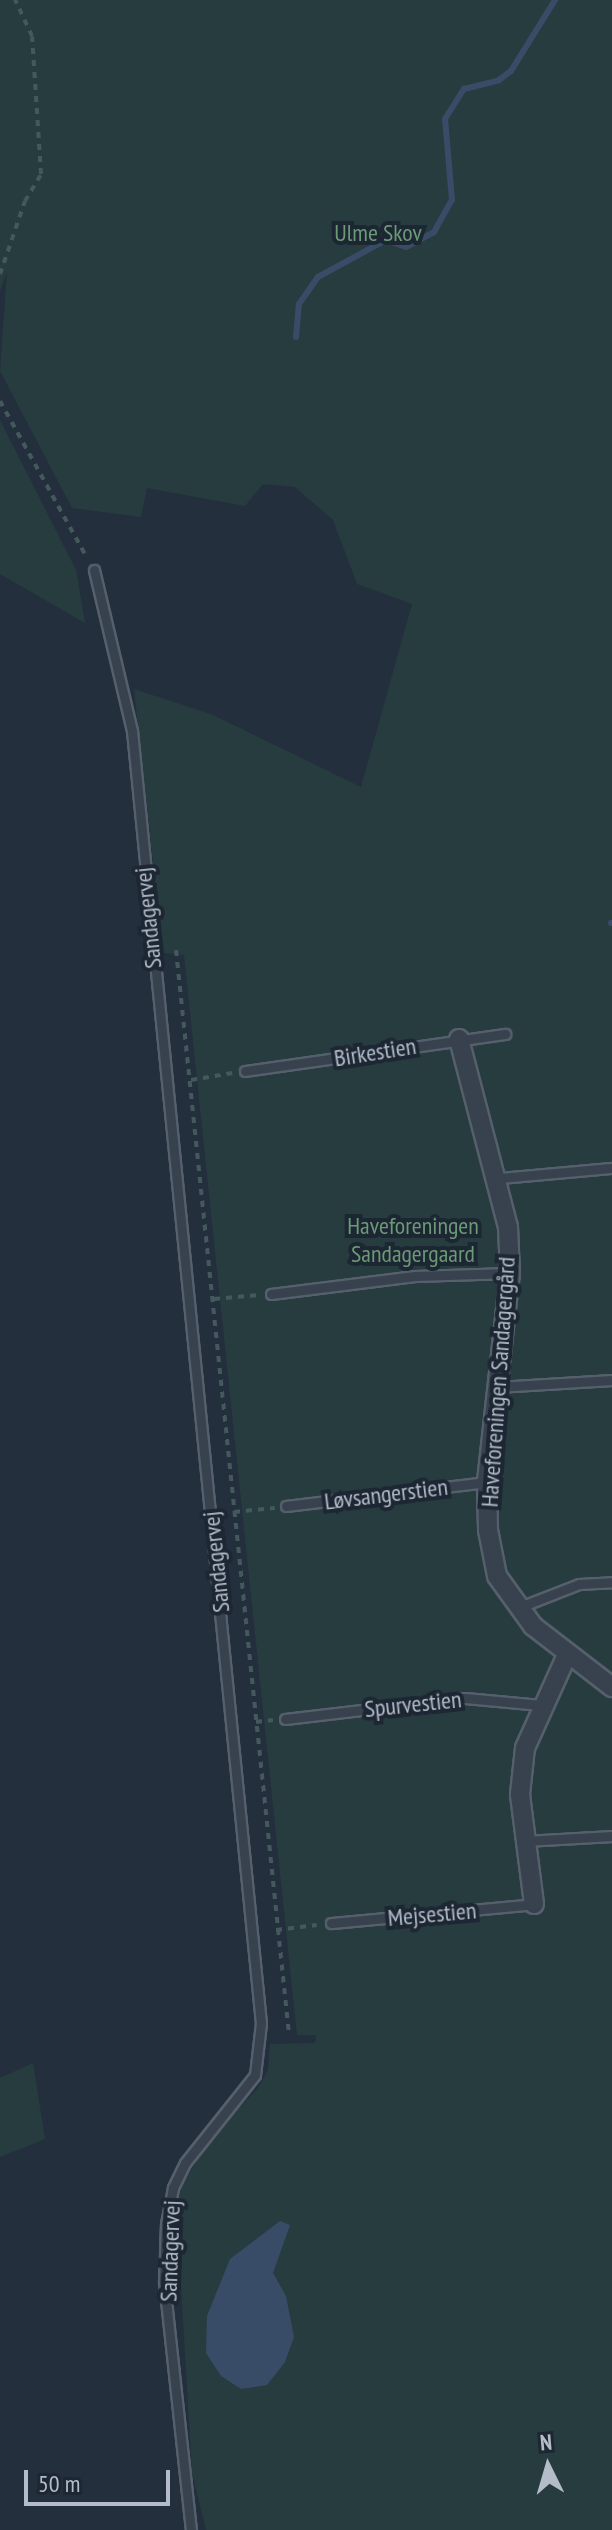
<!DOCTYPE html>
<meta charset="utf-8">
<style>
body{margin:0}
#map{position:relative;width:612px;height:2530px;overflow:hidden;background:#242f3e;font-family:"PT Sans Narrow",sans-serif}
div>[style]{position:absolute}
.green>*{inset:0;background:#263c3f}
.water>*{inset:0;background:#394c67}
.stream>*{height:6px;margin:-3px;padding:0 3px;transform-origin:3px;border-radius:3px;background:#394c67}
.path>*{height:4px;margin-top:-2px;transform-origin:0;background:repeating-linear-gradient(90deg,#44595c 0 6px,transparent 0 12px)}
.roads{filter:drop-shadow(2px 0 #565f6c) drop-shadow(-2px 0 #565f6c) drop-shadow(0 2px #565f6c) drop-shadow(0 -2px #565f6c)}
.service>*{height:9px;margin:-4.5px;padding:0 4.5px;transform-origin:4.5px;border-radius:4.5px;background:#38414e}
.minor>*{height:18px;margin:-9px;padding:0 9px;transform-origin:9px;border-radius:9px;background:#38414e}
span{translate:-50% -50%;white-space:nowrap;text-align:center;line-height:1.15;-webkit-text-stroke:8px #1d2633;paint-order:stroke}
.park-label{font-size:24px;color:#6b9a76}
.street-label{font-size:24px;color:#b4bcc9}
.north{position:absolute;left:508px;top:2426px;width:80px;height:80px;-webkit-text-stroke:6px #1d2633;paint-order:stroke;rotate:355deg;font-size:22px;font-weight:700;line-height:32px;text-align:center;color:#b4bcc9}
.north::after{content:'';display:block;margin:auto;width:28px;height:36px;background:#b4bcc9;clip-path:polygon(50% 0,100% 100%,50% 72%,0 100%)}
.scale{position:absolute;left:24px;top:2470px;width:146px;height:36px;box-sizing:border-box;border:4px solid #b4bcc9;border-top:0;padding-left:10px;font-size:24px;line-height:28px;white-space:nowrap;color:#b4bcc9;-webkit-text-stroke:6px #1d2633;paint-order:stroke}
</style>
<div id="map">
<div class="green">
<i style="clip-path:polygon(0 0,612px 0,612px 2530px,206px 2530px,192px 2473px,176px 2202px,185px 2179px,216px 2132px,258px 2088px,268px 2070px,270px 2044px,315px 2043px,316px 2035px,297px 2035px,184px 955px,163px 953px,134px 689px,213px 715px,361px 787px,412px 604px,357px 584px,333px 520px,295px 487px,263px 484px,245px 506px,147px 488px,141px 517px,72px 508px,0 371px,7px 272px,0 291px)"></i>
<i style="clip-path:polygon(0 420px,76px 570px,85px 623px,0 574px)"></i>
<i style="clip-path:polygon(33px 2063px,45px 2139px,0 2157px,0 2078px)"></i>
</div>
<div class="water">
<i style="clip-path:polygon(280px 2221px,290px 2225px,273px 2273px,286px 2296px,294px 2337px,285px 2362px,267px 2385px,241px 2389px,221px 2376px,206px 2353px,207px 2316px,230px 2259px)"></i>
</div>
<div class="stream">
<i style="left:296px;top:337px;width:33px;rotate:-85deg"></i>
<i style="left:299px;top:304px;width:33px;rotate:-55deg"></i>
<i style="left:318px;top:277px;width:77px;rotate:-28.6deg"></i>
<i style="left:386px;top:240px;width:21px;rotate:19deg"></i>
<i style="left:406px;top:247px;width:32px;rotate:-28deg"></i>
<i style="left:434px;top:232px;width:37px;rotate:-61deg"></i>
<i style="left:452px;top:200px;width:81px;rotate:-94.9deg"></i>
<i style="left:445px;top:119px;width:36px;rotate:-58deg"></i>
<i style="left:464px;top:89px;width:36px;rotate:-14deg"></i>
<i style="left:499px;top:80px;width:15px;rotate:-37deg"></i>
<i style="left:511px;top:71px;width:84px;rotate:-58.2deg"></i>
<i style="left:611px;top:923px;width:1px"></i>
</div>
<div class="path">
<i style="left:0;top:274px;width:77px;rotate:-71.1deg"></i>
<i style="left:25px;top:201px;width:31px;rotate:-59deg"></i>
<i style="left:41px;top:174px;width:138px;rotate:-93.7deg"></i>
<i style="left:32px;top:36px;width:40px;rotate:-115deg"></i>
<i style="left:0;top:401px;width:179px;rotate:61deg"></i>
<i style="left:176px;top:950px;width:1090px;rotate:84.05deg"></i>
<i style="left:191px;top:1080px;width:42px;rotate:-9.7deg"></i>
<i style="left:214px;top:1299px;width:45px;rotate:-5.1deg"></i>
<i style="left:234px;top:1512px;width:41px;rotate:-5.6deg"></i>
<i style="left:256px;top:1722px;width:17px;rotate:-7deg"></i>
<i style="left:276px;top:1930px;width:41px;rotate:-7deg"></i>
</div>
<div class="roads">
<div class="service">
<i style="left:94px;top:570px;width:165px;rotate:76.7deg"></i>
<i style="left:132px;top:731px;width:1298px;rotate:84.3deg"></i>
<i style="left:261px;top:2023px;width:52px;rotate:96.6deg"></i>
<i style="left:255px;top:2075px;width:112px;rotate:128.5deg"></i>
<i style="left:185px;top:2163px;width:28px;rotate:116deg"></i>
<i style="left:173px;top:2188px;width:36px;rotate:101deg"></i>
<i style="left:166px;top:2223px;width:59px;rotate:91.9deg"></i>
<i style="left:164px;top:2282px;width:249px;rotate:83.8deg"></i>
<i style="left:245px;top:1071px;width:263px;rotate:-8.1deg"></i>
<i style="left:499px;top:1178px;width:113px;rotate:-5.1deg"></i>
<i style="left:271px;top:1294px;width:145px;rotate:-7.1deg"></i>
<i style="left:415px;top:1276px;width:95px;rotate:-1.8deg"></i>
<i style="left:497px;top:1387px;width:115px;rotate:-3.5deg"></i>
<i style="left:286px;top:1506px;width:202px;rotate:-6.8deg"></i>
<i style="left:520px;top:1607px;width:63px;rotate:-21.3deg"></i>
<i style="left:579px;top:1584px;width:33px;rotate:-3deg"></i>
<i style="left:285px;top:1719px;width:181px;rotate:-6.7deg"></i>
<i style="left:465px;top:1698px;width:76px;rotate:5.3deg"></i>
<i style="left:525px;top:1841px;width:87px;rotate:-3.3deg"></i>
<i style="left:331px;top:1923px;width:204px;rotate:-5.3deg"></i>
</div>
<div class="minor">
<i style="left:459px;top:1039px;width:194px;rotate:75.4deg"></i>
<i style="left:508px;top:1227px;width:46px;rotate:87.5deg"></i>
<i style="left:510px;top:1273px;width:210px;rotate:96.3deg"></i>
<i style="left:487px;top:1482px;width:48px;rotate:88.8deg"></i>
<i style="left:488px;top:1530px;width:47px;rotate:78.9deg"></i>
<i style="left:497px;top:1576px;width:62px;rotate:54.2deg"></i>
<i style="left:533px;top:1626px;width:100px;rotate:37.7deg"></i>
<i style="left:534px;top:1904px;width:111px;rotate:-97.3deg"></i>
<i style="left:520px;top:1794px;width:46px;rotate:-83.8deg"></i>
<i style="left:525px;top:1748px;width:102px;rotate:-65.7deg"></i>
</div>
</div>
<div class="park-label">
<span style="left:378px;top:233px">Ulme Skov</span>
<span style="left:413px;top:1240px">Haveforeningen<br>Sandagergaard</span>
</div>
<div class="street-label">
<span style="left:148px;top:918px;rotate:-96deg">Sandagervej</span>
<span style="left:375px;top:1052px;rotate:-9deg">Birkestien</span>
<span style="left:498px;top:1382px;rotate:-86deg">Haveforeningen Sandagergård</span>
<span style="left:386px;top:1494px;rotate:-7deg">Løvsangerstien</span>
<span style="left:216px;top:1562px;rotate:-96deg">Sandagervej</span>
<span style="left:413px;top:1704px;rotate:-6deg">Spurvestien</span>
<span style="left:432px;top:1914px;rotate:-5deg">Mejsestien</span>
<span style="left:170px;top:2251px;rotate:-88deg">Sandagervej</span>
</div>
<div class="north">N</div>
<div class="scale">50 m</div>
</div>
